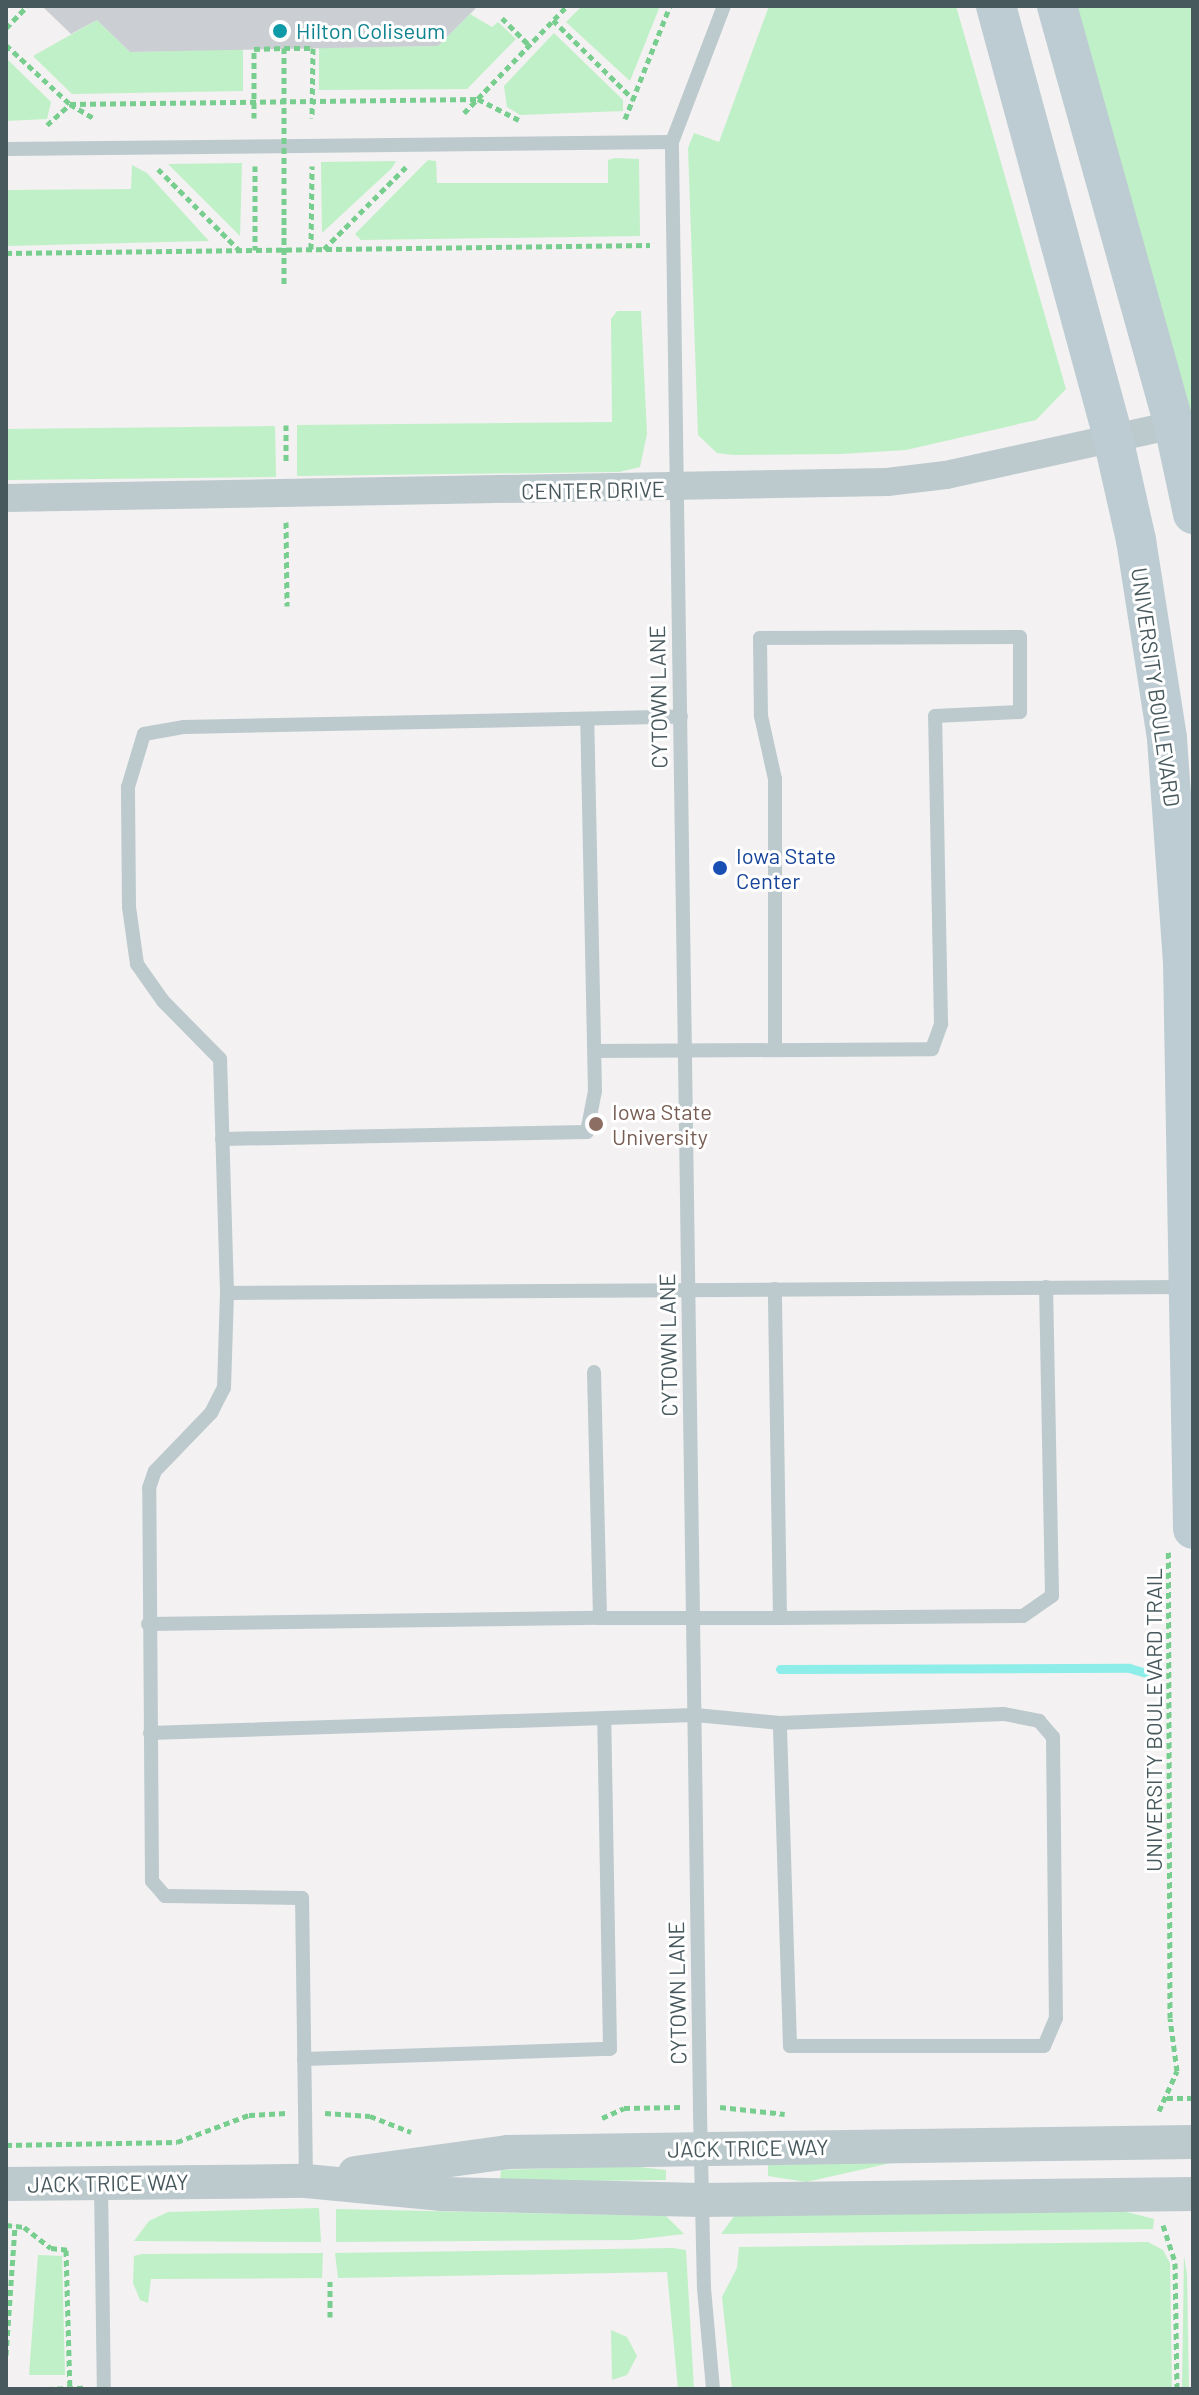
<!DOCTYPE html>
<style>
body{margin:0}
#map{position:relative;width:1199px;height:2395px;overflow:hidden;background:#f3f1f1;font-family:Barlow,sans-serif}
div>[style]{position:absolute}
.green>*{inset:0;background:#c0f0c7}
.stream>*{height:9px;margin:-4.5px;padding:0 4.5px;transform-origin:4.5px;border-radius:4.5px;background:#8dede9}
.building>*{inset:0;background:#cbcfd3}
.path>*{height:5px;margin-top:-2.5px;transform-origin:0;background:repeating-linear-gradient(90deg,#78ce8f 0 6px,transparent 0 10px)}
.service>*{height:14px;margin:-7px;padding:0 7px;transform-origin:7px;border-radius:7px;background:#bcc9cd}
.minor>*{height:28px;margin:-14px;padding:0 14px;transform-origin:14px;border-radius:14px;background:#bcc9cd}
.tertiary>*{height:34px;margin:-17px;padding:0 17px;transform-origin:17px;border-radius:17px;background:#bcc9cd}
.secondary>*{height:40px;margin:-20px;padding:0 20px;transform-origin:20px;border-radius:20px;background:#bdccd2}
.path-bridge>*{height:5px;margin-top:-2.5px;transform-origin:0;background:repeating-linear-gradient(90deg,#78ce8f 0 6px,transparent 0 10px)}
.dots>*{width:22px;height:22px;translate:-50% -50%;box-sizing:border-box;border:4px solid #fff;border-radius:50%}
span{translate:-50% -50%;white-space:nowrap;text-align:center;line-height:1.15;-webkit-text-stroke:6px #fff;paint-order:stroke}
.culture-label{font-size:22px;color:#0d838f}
.left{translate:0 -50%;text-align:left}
.street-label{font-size:22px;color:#48595e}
.transit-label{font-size:22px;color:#164399}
.education-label{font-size:22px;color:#785e54}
.frame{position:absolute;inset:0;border:8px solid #48595e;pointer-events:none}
</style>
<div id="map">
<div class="green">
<i style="clip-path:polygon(582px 6px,660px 6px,630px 81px,566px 22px)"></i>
<i style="clip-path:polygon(769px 6px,956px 6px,1066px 389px,1036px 420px,906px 450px,841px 454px,733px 455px,717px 453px,698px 435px,688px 148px,694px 133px,719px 142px)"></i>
<i style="clip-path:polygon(1072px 6px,1193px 6px,1193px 435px)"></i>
<i style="clip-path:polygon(470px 14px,492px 27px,498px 22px,516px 39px,467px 89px,319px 90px,319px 48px,438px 46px)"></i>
<i style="clip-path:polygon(97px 20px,130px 52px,243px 49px,243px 91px,72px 94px,33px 56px)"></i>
<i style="clip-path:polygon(554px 33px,623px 100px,623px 111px,520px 115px,507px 107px,504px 86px)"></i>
<i style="clip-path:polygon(6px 58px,51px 102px,47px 119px,6px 121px)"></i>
<i style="clip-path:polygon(615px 158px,639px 159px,640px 236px,361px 240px,355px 234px,428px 160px,436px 161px,437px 183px,608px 183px,608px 160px)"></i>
<i style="clip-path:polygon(396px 161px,392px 168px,322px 233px,321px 162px)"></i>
<i style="clip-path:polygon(242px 163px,240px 236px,168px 164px)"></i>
<i style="clip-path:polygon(132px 165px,147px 173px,209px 241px,6px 246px,6px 190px,131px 189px)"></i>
<i style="clip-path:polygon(617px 311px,641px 311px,647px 434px,640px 467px,619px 472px,297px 476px,297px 425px,612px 422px,611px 319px)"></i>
<i style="clip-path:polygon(275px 426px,276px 477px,6px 480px,6px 429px)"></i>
<i style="clip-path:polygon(900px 2161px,806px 2182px,768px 2176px,768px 2165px)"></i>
<i style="clip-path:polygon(631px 2166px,666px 2170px,666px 2180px,500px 2182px,501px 2170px)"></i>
<i style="clip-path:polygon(319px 2208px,321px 2242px,134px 2241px,149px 2221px,168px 2212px)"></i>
<i style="clip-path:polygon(336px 2209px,666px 2216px,684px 2234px,632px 2240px,336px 2242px)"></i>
<i style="clip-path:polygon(1119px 2210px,1154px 2219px,1153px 2229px,721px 2234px,735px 2215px)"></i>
<i style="clip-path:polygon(1148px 2242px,1163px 2250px,1170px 2263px,1172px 2389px,732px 2389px,722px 2297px,737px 2268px,739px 2247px)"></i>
<i style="clip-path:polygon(673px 2248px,686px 2250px,694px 2389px,678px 2389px,667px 2272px,338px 2278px,335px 2253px)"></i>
<i style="clip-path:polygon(323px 2253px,322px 2278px,151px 2279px,148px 2303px,140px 2300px,133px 2283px,134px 2256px,142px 2254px)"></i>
<i style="clip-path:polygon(38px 2255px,62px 2256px,65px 2375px,29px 2375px)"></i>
<i style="clip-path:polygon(1184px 2256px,1187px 2275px,1189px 2389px,1182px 2389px)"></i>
<i style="clip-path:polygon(611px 2330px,627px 2337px,637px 2356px,627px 2375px,612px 2380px)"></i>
</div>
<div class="stream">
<i style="left:780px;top:1669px;width:349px;rotate:-0.2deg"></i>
<i style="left:1129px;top:1668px;width:22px;rotate:16deg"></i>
</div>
<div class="building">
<i style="clip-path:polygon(42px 6px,478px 6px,438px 46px,130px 52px,97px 20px,71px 34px)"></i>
</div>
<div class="path">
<i style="left:502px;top:18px;width:38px;rotate:45deg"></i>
<i style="left:553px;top:20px;width:114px;rotate:44.6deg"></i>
<i style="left:6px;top:28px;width:30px;rotate:-46deg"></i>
<i style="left:6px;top:45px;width:87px;rotate:42.7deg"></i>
<i style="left:70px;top:104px;width:29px;rotate:31deg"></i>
<i style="left:464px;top:113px;width:149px;rotate:-46.1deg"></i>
<i style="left:254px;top:118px;width:69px;rotate:-90deg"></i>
<i style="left:254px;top:49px;width:30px;rotate:-2deg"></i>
<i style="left:284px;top:48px;width:29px"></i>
<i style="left:313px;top:48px;width:70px;rotate:90.8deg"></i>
<i style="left:625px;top:119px;width:122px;rotate:-68.3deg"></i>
<i style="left:47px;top:125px;width:31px;rotate:-42deg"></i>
<i style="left:70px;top:104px;width:408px;rotate:-0.7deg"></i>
<i style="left:478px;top:99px;width:46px;rotate:27.1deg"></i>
<i style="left:255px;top:166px;width:84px;rotate:90deg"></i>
<i style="left:158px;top:169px;width:115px;rotate:45deg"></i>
<i style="left:284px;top:188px;width:98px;rotate:90deg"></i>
<i style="left:311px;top:249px;width:83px;rotate:-89.3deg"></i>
<i style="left:324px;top:249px;width:117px;rotate:-45deg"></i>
<i style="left:6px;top:253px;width:644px;rotate:-0.71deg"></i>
<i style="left:286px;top:461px;width:36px;rotate:-90deg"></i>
<i style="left:286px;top:522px;width:84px;rotate:89.3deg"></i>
<i style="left:1167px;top:2098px;width:26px"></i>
<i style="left:720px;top:2107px;width:65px;rotate:6.1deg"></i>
<i style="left:1159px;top:2111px;width:44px;rotate:-65.8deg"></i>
<i style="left:1177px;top:2071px;width:53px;rotate:-97.5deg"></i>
<i style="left:1170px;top:2018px;width:466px;rotate:-90.2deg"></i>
<i style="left:325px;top:2113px;width:45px;rotate:3.8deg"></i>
<i style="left:370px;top:2116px;width:44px;rotate:21.3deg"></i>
<i style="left:602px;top:2118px;width:24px;rotate:-24deg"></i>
<i style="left:624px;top:2108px;width:58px;rotate:-1deg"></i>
<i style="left:6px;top:2145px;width:171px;rotate:-1deg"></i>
<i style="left:177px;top:2142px;width:77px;rotate:-20.6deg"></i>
<i style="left:249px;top:2115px;width:38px;rotate:-3deg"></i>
<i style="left:6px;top:2225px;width:18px;rotate:6deg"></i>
<i style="left:24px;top:2227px;width:34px;rotate:38deg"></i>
<i style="left:51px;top:2248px;width:19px;rotate:6deg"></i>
<i style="left:1163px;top:2225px;width:40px;rotate:72deg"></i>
<i style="left:1175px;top:2263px;width:126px;rotate:89.1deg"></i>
<i style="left:66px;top:2250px;width:139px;rotate:88.4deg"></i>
<i style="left:330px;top:2317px;width:39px;rotate:-90deg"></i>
<i style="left:6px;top:2355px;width:130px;rotate:-86deg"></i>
<i style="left:47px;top:2389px;width:36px;rotate:-2deg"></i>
</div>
<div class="service">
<i style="left:6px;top:149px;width:666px;rotate:-0.6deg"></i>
<i style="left:595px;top:1051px;width:337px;rotate:-0.3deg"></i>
<i style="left:932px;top:1049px;width:27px;rotate:-70deg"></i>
<i style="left:941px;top:1024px;width:308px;rotate:-91.1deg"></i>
<i style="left:935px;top:716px;width:85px;rotate:-2.7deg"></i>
<i style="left:1020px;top:712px;width:75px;rotate:-90deg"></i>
<i style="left:1020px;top:637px;width:260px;rotate:179.8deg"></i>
<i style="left:760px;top:638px;width:78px;rotate:89.3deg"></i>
<i style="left:761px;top:716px;width:65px;rotate:77.5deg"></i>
<i style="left:775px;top:779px;width:271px;rotate:90deg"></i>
<i style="left:222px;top:1139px;width:365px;rotate:-1.1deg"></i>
<i style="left:587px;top:1132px;width:42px;rotate:-79deg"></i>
<i style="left:595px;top:1091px;width:372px;rotate:-91.2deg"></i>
<i style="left:227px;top:1293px;width:959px;rotate:-0.36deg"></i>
<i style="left:594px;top:1372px;width:246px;rotate:88.6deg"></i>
<i style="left:600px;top:1618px;width:180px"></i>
<i style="left:780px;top:1618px;width:329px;rotate:-90.9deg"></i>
<i style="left:780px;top:1618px;width:243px;rotate:-0.5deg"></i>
<i style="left:1023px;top:1616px;width:35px;rotate:-35deg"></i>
<i style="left:1052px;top:1596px;width:309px;rotate:-91.1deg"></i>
<i style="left:148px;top:1624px;width:452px;rotate:-0.8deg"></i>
<i style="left:150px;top:1733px;width:545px;rotate:-1.89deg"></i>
<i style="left:695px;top:1715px;width:85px;rotate:5.4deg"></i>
<i style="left:780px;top:1723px;width:224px;rotate:-2.3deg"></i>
<i style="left:1004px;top:1714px;width:36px;rotate:11deg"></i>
<i style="left:1039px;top:1721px;width:21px;rotate:49deg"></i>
<i style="left:1053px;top:1737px;width:281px;rotate:89.4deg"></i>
<i style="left:1056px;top:2018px;width:30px;rotate:113deg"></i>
<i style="left:1044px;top:2046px;width:254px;rotate:180deg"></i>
<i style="left:790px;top:2046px;width:323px;rotate:-91.8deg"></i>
<i style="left:304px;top:2059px;width:306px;rotate:-1.9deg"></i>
<i style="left:610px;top:2049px;width:331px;rotate:-91deg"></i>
<i style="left:306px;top:2181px;width:283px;rotate:-90.8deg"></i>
<i style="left:302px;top:1898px;width:137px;rotate:-179.2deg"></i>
<i style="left:165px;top:1896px;width:20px;rotate:-131deg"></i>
<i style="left:152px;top:1881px;width:393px;rotate:-90.4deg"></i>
<i style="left:149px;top:1488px;width:18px;rotate:-71deg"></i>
<i style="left:155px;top:1471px;width:81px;rotate:-46deg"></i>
<i style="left:211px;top:1413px;width:28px;rotate:-63deg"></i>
<i style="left:224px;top:1388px;width:95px;rotate:-88.2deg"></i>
<i style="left:227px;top:1293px;width:234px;rotate:-91.7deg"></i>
<i style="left:220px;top:1059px;width:81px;rotate:-134.5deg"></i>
<i style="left:163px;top:1001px;width:45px;rotate:-125.1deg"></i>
<i style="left:137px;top:964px;width:58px;rotate:-98deg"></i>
<i style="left:129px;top:907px;width:120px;rotate:-90.5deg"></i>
<i style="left:128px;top:787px;width:55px;rotate:-73.2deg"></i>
<i style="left:144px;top:734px;width:41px;rotate:-9.9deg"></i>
<i style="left:184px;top:727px;width:497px;rotate:-1.2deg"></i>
<i style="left:101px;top:2184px;width:205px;rotate:89.2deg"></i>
<i style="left:713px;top:2389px;width:100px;rotate:-95.1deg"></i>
<i style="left:704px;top:2289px;width:182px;rotate:-91.3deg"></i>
<i style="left:700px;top:2107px;width:1965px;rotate:-90.82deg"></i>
<i style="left:672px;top:142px;width:146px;rotate:-69.1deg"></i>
</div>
<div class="minor">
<i style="left:6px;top:498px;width:881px;rotate:-1.04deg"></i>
<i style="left:887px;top:482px;width:59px;rotate:-6.8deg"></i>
<i style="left:946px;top:475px;width:233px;rotate:-12.4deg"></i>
</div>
<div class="tertiary">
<i style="left:355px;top:2173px;width:154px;rotate:-7.8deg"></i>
<i style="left:508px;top:2152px;width:685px;rotate:-0.84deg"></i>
<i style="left:6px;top:2184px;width:300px;rotate:-0.6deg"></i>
<i style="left:306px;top:2181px;width:137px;rotate:5.5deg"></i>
<i style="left:442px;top:2194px;width:260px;rotate:1.3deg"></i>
<i style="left:702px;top:2200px;width:491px;rotate:-0.7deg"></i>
</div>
<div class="secondary">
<i style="left:996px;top:6px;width:448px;rotate:74.8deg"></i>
<i style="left:1113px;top:438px;width:105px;rotate:77.3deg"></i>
<i style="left:1136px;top:540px;width:201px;rotate:81.1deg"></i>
<i style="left:1167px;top:739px;width:223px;rotate:85.9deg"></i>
<i style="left:1183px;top:961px;width:568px;rotate:88.99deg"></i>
<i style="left:1057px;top:6px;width:435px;rotate:74.4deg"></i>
<i style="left:1174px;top:425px;width:91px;rotate:77.9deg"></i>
</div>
<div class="path-bridge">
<i style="left:284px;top:48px;width:140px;rotate:90deg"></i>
</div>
<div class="dots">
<i style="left:280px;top:31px;background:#0f9aa8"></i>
<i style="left:720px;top:868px;background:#1a4fb4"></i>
<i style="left:596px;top:1124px;background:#8d6e63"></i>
</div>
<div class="culture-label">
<span class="left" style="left:296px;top:31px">Hilton Coliseum</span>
</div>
<div class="street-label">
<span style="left:593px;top:490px;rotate:-1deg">CENTER DRIVE</span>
<span style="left:1156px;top:687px;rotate:82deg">UNIVERSITY BOULEVARD</span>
<span style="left:658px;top:697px;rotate:-91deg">CYTOWN LANE</span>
<span style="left:668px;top:1345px;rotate:-91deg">CYTOWN LANE</span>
<span style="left:1154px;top:1720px;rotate:-90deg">UNIVERSITY BOULEVARD TRAIL</span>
<span style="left:677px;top:1993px;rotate:-91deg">CYTOWN LANE</span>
<span style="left:748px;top:2148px;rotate:-1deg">JACK TRICE WAY</span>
<span style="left:108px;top:2183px;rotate:-1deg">JACK TRICE WAY</span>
</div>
<div class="transit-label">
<span class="left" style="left:736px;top:868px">Iowa State<br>Center</span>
</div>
<div class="education-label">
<span class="left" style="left:612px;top:1124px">Iowa State<br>University</span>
</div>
<div class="frame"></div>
</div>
